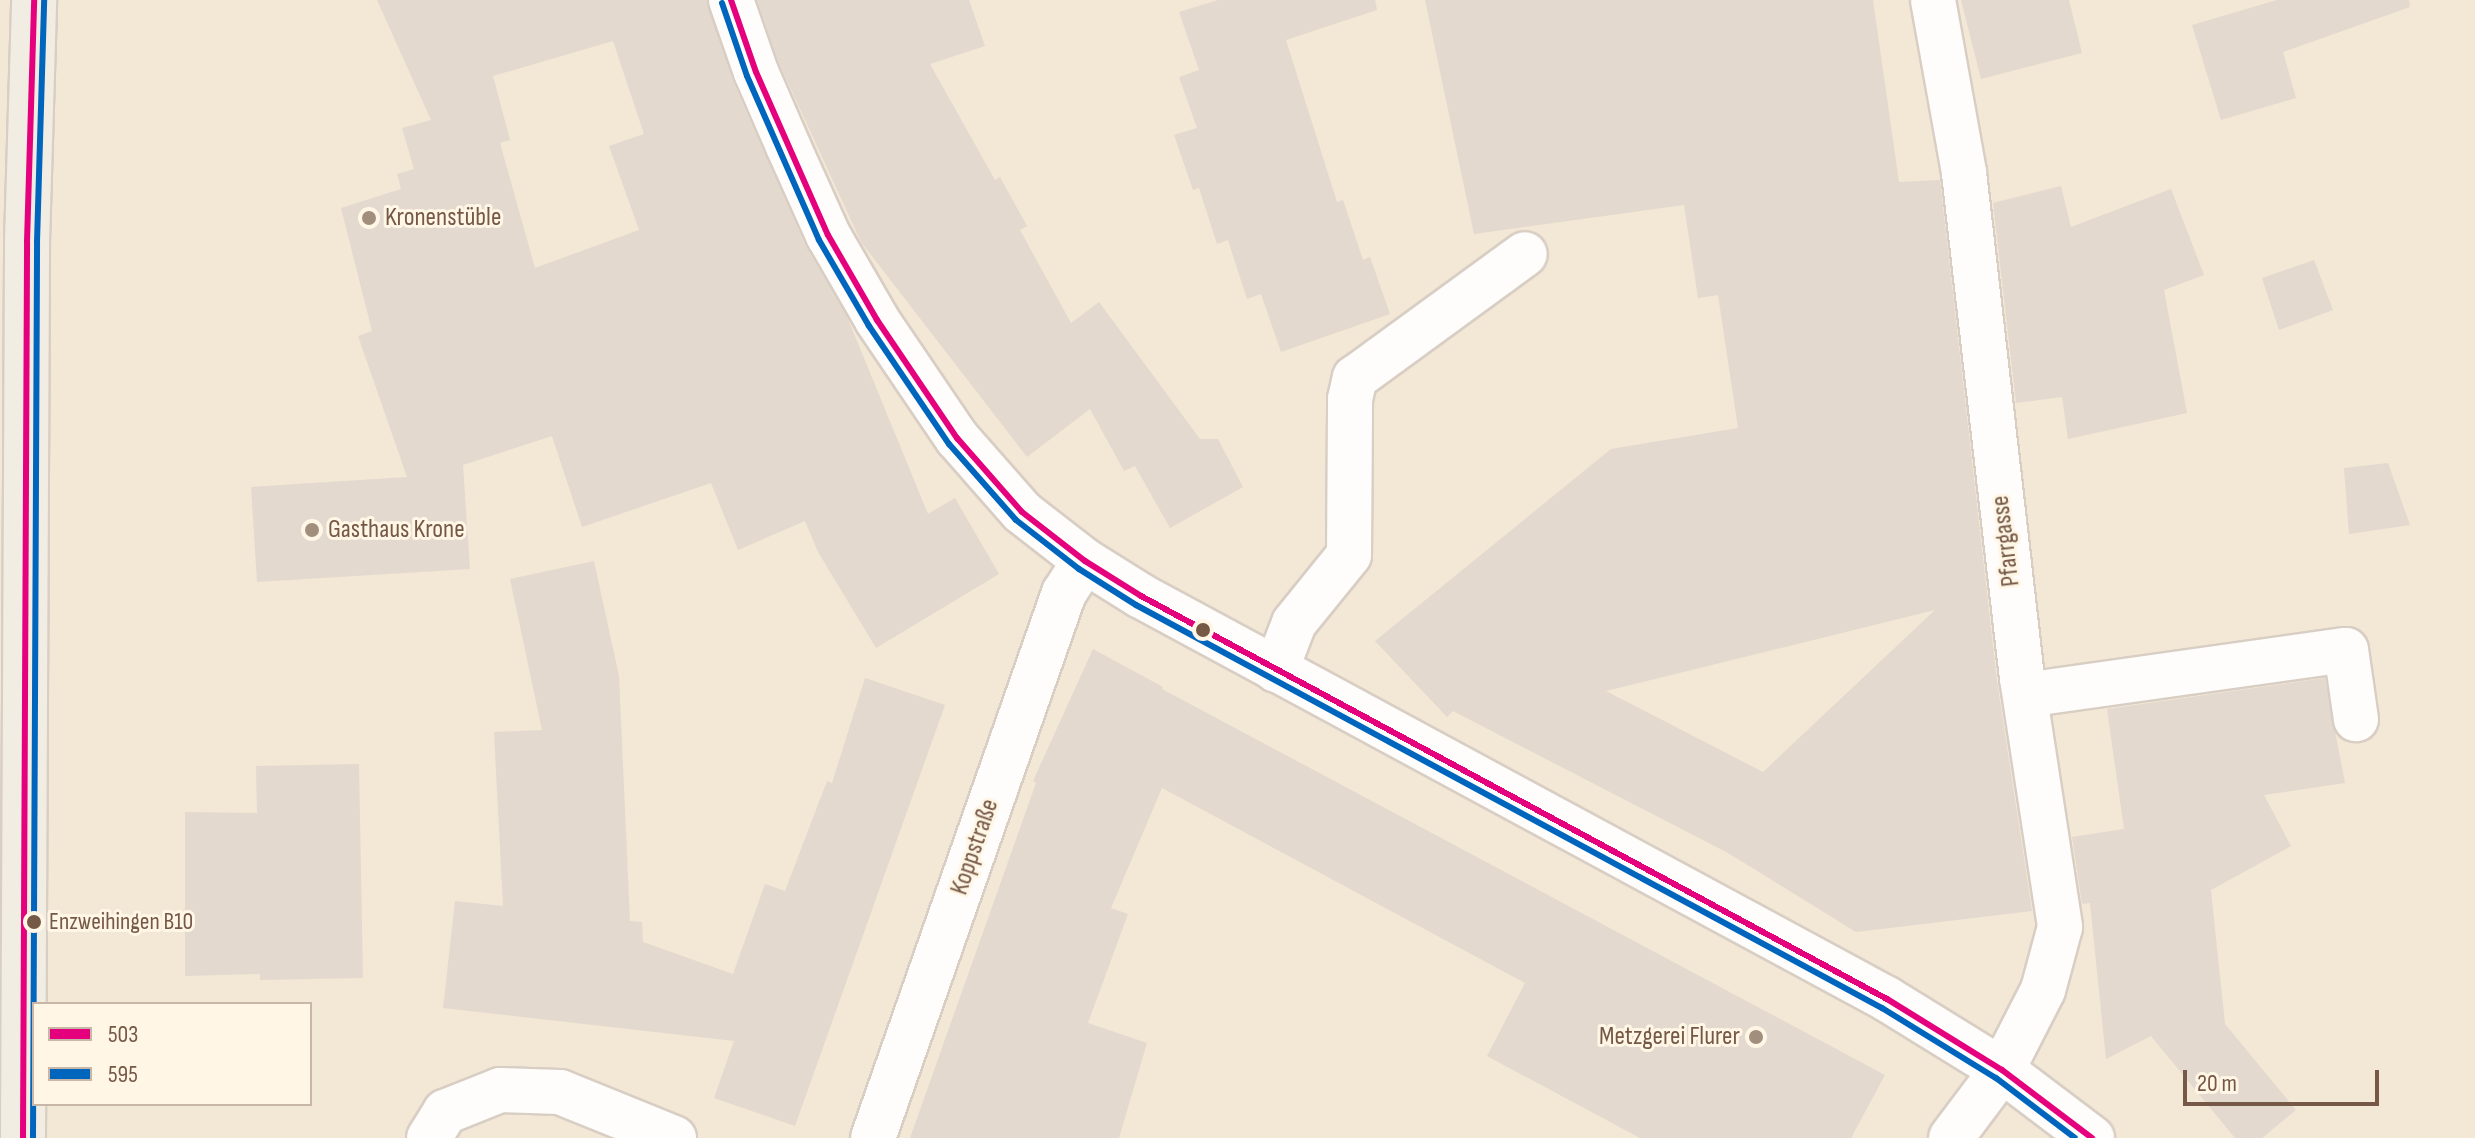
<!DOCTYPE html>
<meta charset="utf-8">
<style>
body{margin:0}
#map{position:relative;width:2475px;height:1138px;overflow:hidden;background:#f7f1e6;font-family:"Sofia Sans Condensed",sans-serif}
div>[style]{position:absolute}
.residential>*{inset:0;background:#f3e7d5}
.building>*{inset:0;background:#e3d9ce}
.roads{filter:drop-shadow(2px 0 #d8cec4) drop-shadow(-2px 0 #d8cec4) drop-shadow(0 2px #d8cec4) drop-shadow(0 -2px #d8cec4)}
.minor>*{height:44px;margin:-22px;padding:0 22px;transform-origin:22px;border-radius:22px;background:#fefdfb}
.major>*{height:44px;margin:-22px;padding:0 22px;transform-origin:22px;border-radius:22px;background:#f2ede3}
.bus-1>*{height:6px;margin:-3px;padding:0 3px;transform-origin:3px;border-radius:3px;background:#e5007d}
.bus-2>*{height:6px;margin:-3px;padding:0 3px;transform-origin:3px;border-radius:3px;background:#0065bd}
.dots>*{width:22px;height:22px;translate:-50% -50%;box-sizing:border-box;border:4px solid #fff6e6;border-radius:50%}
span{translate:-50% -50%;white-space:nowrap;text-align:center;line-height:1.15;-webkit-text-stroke:6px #fff6e6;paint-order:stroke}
.bus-label{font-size:24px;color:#755845}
.left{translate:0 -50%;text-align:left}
.poi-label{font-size:26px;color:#755845}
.right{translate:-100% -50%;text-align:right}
.street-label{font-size:26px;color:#755845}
.legend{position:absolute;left:32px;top:1002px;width:280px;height:104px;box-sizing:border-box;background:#fff6e6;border:2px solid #c8b7a6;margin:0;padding:10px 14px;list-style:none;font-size:24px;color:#755845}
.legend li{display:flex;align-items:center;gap:16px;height:40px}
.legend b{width:40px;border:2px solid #c8b7a6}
.scale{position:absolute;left:2183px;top:1070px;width:196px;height:36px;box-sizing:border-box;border:4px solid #755845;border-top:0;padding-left:10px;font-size:24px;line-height:28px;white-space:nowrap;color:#755845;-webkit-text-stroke:6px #fff6e6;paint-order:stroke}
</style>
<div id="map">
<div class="residential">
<i style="clip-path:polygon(evenodd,0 0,2475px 0,2475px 1138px,0 1138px,0 0,34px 1004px,310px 1004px,310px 1104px,34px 1104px,34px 1004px)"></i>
</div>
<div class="building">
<i style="clip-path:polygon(evenodd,377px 0,707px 0,733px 82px,805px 245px,848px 319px,928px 514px,955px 498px,999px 574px,876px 648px,818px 552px,805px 521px,738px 550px,711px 483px,582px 527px,552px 436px,463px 465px,470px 569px,257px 582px,251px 487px,407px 477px,358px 336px,372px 331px,341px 208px,401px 189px,397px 174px,414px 169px,402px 128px,431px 120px,377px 0,613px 41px,644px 134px,609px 146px,639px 230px,535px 268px,500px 143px,510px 140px,493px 76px,613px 41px)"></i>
<i style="clip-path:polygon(757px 0,969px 0,985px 46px,930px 64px,995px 180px,1000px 177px,1027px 226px,1020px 230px,1071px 323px,1099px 302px,1200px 439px,1218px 439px,1243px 487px,1170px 528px,1135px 466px,1124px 471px,1090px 409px,1027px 457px,861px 242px,779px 63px)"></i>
<i style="clip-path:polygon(1218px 0,1375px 0,1377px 10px,1286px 40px,1337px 202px,1343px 200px,1363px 260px,1370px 257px,1390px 314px,1281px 352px,1261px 294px,1247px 299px,1228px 240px,1217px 244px,1199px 188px,1193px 190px,1174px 135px,1197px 128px,1179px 77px,1199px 70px,1179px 12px)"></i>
<i style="clip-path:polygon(evenodd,1425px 0,1873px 0,1899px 182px,1940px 180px,1997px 681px,2032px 911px,1856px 932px,1728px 853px,1453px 711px,1447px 717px,1375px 641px,1611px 449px,1738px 428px,1718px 295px,1698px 298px,1684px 205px,1474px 234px,1425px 0,1935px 610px,1763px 772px,1606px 691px,1935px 610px)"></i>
<i style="clip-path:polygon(1961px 0,2069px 0,2082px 53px,1981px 79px)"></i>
<i style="clip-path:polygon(2277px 0,2409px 0,2410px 7px,2283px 52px,2296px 98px,2221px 120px,2192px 25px)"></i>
<i style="clip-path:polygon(2061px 186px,2071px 227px,2171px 189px,2204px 275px,2164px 290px,2187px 413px,2068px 439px,2062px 397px,2016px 403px,1993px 203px)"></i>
<i style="clip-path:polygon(2314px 260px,2333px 310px,2279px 330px,2262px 278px)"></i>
<i style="clip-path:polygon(2388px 463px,2410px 525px,2349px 534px,2344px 468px)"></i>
<i style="clip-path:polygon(594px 561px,619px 676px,630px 921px,642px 922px,643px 942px,733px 974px,765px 884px,785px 891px,827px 781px,832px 783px,865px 678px,945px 705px,795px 1126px,714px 1098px,734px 1041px,443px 1008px,455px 901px,503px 906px,494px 732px,542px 730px,510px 579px)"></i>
<i style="clip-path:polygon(1093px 649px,1163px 687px,1162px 689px,1885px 1075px,1851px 1138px,1640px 1138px,1487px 1056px,1525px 983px,1162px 788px,1111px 908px,1128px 914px,1088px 1023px,1147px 1043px,1119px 1138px,910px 1138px,1036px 783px,1033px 781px)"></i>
<i style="clip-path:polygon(2325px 678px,2345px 783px,2264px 795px,2291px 846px,2211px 890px,2225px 1024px,2296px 1110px,2262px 1138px,2235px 1138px,2151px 1036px,2106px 1059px,2090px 903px,2082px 904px,2072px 837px,2124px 829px,2107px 709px)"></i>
<i style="clip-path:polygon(359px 764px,363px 978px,260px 980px,260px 974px,185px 976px,185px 812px,257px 813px,256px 766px)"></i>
</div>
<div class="roads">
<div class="minor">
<i style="left:731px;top:0;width:76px;rotate:70.9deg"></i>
<i style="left:756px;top:72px;width:81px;rotate:66.6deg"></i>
<i style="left:788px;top:146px;width:98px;rotate:65.8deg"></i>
<i style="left:828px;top:235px;width:98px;rotate:60deg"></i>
<i style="left:877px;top:320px;width:143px;rotate:55.9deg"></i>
<i style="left:957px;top:438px;width:98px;rotate:48.7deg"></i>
<i style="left:1022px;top:512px;width:80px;rotate:37.9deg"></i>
<i style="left:1085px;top:561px;width:66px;rotate:32deg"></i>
<i style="left:1141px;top:596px;width:848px;rotate:28.38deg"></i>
<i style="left:1887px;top:999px;width:135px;rotate:31.7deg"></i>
<i style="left:2002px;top:1070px;width:113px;rotate:37.1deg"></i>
<i style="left:1933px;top:0;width:176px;rotate:79.8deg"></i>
<i style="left:1964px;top:173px;width:508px;rotate:83.45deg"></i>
<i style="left:2022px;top:678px;width:252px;rotate:81.3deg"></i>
<i style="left:2060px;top:927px;width:65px;rotate:105.1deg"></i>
<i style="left:2043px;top:990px;width:90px;rotate:117.1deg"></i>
<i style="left:2002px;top:1070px;width:85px;rotate:126.9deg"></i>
<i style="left:1276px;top:670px;width:50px;rotate:-69deg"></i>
<i style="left:1294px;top:623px;width:87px;rotate:-51deg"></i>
<i style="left:1349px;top:555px;width:156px;rotate:-89.6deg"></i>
<i style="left:1350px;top:399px;width:22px;rotate:-77deg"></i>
<i style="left:1355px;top:378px;width:210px;rotate:-36.1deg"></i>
<i style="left:2025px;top:695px;width:324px;rotate:-8deg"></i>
<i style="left:2346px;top:650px;width:70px;rotate:81.8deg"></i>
<i style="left:429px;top:1138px;width:31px;rotate:-58deg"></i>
<i style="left:445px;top:1112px;width:59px;rotate:-21.8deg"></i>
<i style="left:500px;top:1090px;width:60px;rotate:1.9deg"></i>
<i style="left:560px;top:1092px;width:123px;rotate:22deg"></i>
<i style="left:873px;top:1138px;width:577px;rotate:-70.69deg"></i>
<i style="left:1064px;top:593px;width:38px;rotate:-57deg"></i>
</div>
<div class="major">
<i style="left:23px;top:1138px;width:896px;rotate:-89.74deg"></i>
<i style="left:27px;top:242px;width:242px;rotate:-88.3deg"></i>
</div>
</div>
<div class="bus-1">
<i style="left:731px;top:0;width:76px;rotate:70.9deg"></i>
<i style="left:756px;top:72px;width:178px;rotate:66.2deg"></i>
<i style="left:828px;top:235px;width:98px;rotate:60deg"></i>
<i style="left:877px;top:320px;width:143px;rotate:55.9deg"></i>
<i style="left:957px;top:438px;width:98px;rotate:48.7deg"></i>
<i style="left:1022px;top:512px;width:80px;rotate:37.9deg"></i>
<i style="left:1085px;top:561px;width:66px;rotate:32deg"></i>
<i style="left:1141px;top:596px;width:848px;rotate:28.38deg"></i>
<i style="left:1887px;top:999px;width:135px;rotate:31.7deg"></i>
<i style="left:2002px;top:1070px;width:113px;rotate:37.1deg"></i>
<i style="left:23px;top:1138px;width:896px;rotate:-89.74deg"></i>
<i style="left:27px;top:242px;width:242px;rotate:-88.3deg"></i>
</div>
<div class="bus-2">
<i style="left:722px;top:3px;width:77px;rotate:71.1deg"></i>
<i style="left:747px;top:76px;width:179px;rotate:66.3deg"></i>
<i style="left:819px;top:240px;width:99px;rotate:59.8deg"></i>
<i style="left:869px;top:326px;width:143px;rotate:55.9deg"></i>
<i style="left:949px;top:444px;width:101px;rotate:48.6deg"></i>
<i style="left:1016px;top:520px;width:80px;rotate:37.9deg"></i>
<i style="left:1079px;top:569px;width:67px;rotate:32.3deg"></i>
<i style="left:1136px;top:605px;width:848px;rotate:28.38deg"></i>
<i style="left:1882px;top:1008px;width:134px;rotate:31.6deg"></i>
<i style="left:1996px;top:1078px;width:99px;rotate:37.2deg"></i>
<i style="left:33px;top:1138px;width:896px;rotate:-89.74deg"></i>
<i style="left:37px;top:242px;width:242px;rotate:-88.3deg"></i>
</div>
<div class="dots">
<i style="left:369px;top:218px;background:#a28e7d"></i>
<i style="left:312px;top:530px;background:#a28e7d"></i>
<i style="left:1203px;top:630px;background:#755845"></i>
<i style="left:34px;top:922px;background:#755845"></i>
<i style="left:1756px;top:1037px;background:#a28e7d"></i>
</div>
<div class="bus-label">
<span class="left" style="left:49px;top:922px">Enzweihingen B10</span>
</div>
<div class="poi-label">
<span class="left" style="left:385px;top:218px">Kronenstüble</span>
<span class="left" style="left:328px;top:530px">Gasthaus Krone</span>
<span class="right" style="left:1740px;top:1037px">Metzgerei Flurer</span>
</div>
<div class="street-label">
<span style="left:2006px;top:541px;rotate:-97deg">Pfarrgasse</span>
<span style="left:975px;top:847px;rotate:-71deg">Koppstraße</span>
</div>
<ul class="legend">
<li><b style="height:10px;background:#e5007d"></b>503</li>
<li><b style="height:10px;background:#0065bd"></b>595</li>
</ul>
<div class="scale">20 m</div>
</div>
